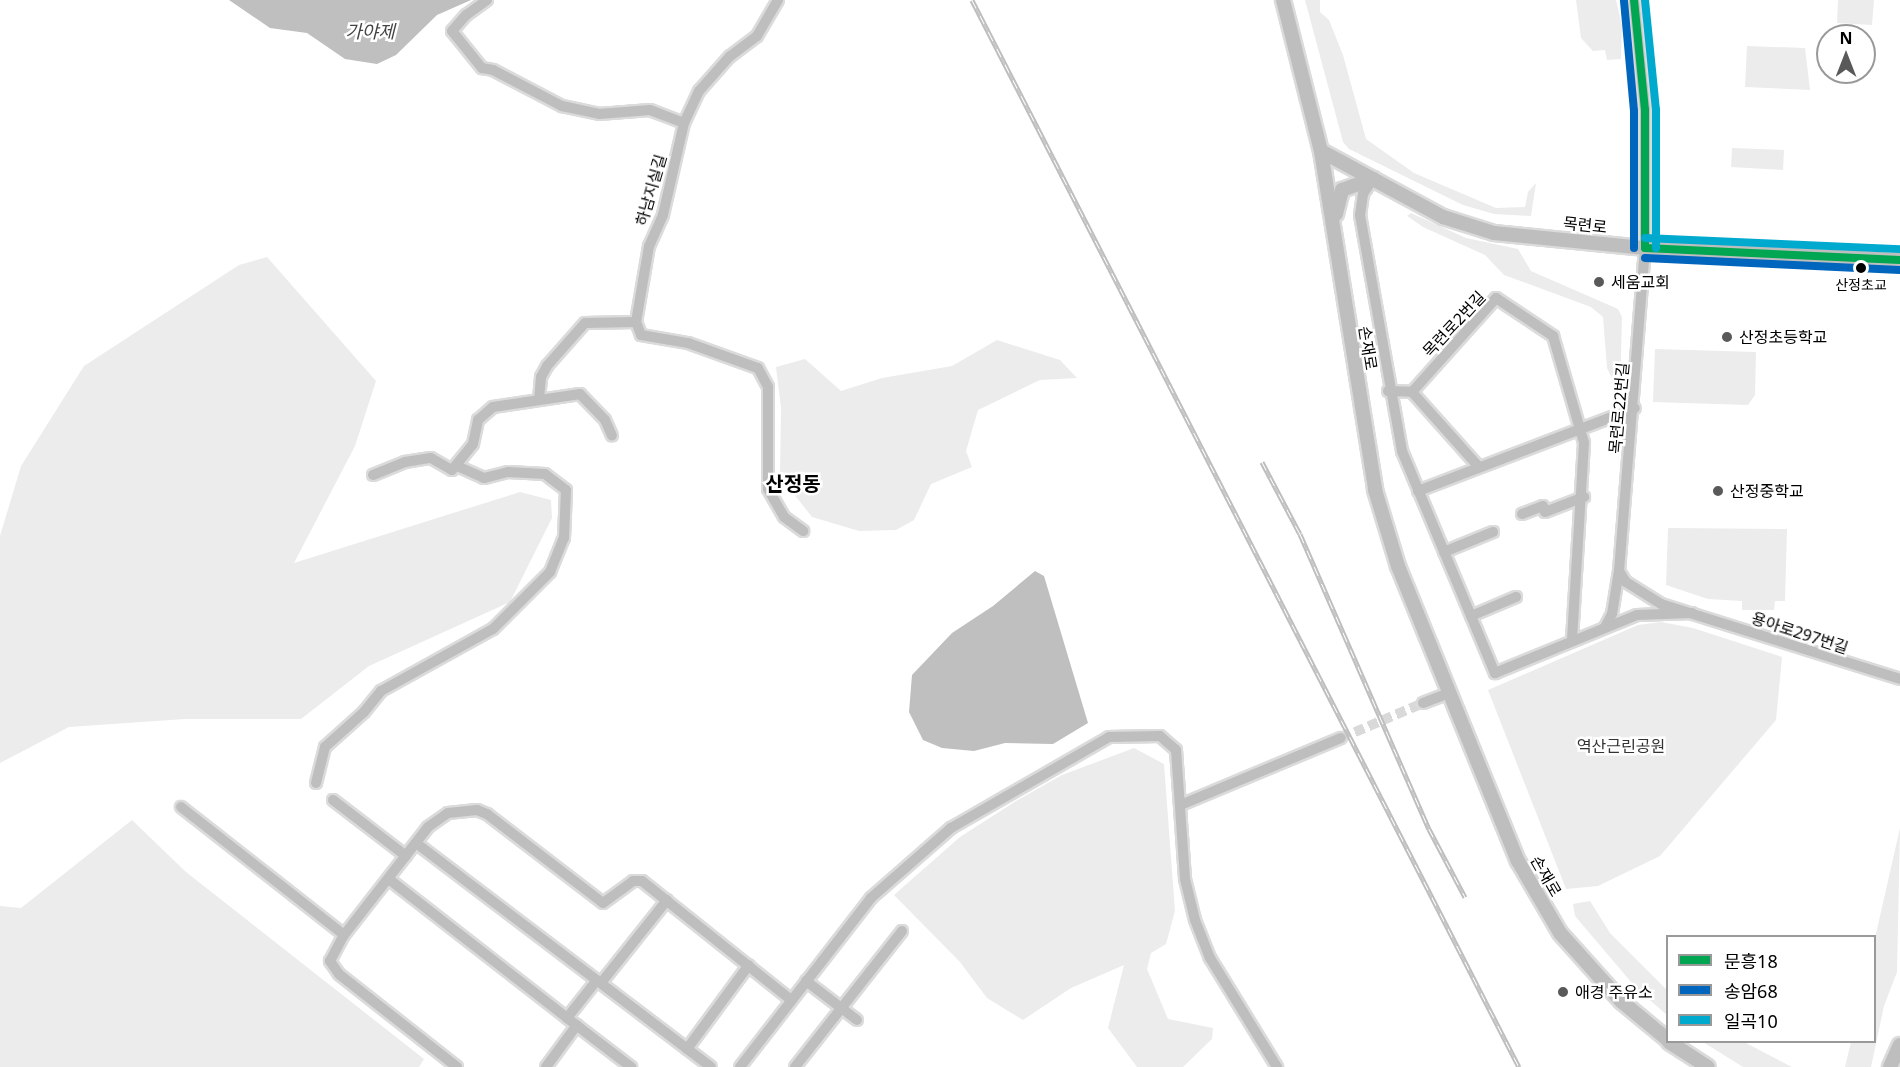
<!DOCTYPE html>
<meta charset="utf-8">
<style>
body{margin:0}
#map{position:relative;width:1900px;height:1067px;overflow:hidden;background:#fff;font-family:"Noto Sans","Noto Sans KR",sans-serif}
div>[style]{position:absolute}
.green>*{inset:0;background:#ececec}
.water>*{inset:0;background:#bfbfbf}
.minor-tunnel>*{height:10px;margin-top:-5px;transform-origin:0;background:repeating-linear-gradient(90deg,#d9d9d9 0 10px,transparent 0 15px)}
.roads{filter:drop-shadow(2px 0 #dbdbdb) drop-shadow(-2px 0 #dbdbdb) drop-shadow(0 2px #dbdbdb) drop-shadow(0 -2px #dbdbdb)}
.minor>*{height:10px;margin:-5px;padding:0 5px;transform-origin:5px;border-radius:5px;background:#bebebe}
.major>*{height:14px;margin:-7px;padding:0 7px;transform-origin:7px;border-radius:7px;background:#bebebe}
.rail>*{height:5px;margin-top:-2.5px;transform-origin:0;background:repeating-linear-gradient(90deg,#fff 0 9px,#bebebe 0 18px);box-sizing:border-box;border-block:2px solid #bebebe}
.bus-1>*{height:8px;margin:-4px;padding:0 4px;transform-origin:4px;border-radius:4px;background:#00a651}
.bus-2>*{height:8px;margin:-4px;padding:0 4px;transform-origin:4px;border-radius:4px;background:#0065bd}
.bus-3>*{height:8px;margin:-4px;padding:0 4px;transform-origin:4px;border-radius:4px;background:#00a9ce}
.dots>*{width:16px;height:16px;translate:-50% -50%;box-sizing:border-box;border:3px solid #fff;border-radius:50%}
span{translate:-50% -50%;white-space:nowrap;text-align:center;line-height:1.15;-webkit-text-stroke:5px #fff;paint-order:stroke}
.bus-label{font-size:14px;color:#000}
.street-label{font-size:16px;color:#000}
.poi-label{font-size:16px;color:#000}
.left{translate:0 -50%;text-align:left}
.park-label{font-size:16px;color:#333}
.water-label{font-size:18px;color:#444;font-style:italic}
.quarter-label{font-size:20px;color:#000;font-weight:700}
.legend{position:absolute;left:1666px;top:935px;width:210px;height:108px;box-sizing:border-box;background:#fff;border:2px solid #999;margin:0;padding:8px 10px;list-style:none;font-size:18px;color:#000}
.legend li{display:flex;align-items:center;gap:12px;height:30px}
.legend b{width:30px;border:2px solid #999}
.north{position:absolute;left:1816px;top:24px;width:60px;height:60px;box-sizing:border-box;background:#fff;border:2px solid #999;border-radius:50%;rotate:0deg;font-size:16px;font-weight:700;line-height:24px;text-align:center;color:#000}
.north::after{content:'';display:block;margin:auto;width:21px;height:27px;background:#595959;clip-path:polygon(50% 0,100% 100%,50% 72%,0 100%)}
</style>
<div id="map">
<div class="green">
<i style="clip-path:polygon(1305px 0,1320px 0,1320px 12px,1329px 20px,1343px 55px,1366px 139px,1414px 173px,1496px 208px,1525px 207px,1528px 192px,1536px 183px,1531px 216px,1494px 214px,1463px 205px,1349px 149px,1343px 142px)"></i>
<i style="clip-path:polygon(1576px 0,1616px 0,1622px 26px,1621px 59px,1607px 60px,1605px 50px,1593px 51px,1581px 38px)"></i>
<i style="clip-path:polygon(1838px 0,1874px 0,1872px 25px,1837px 23px)"></i>
<i style="clip-path:polygon(1747px 46px,1805px 48px,1810px 90px,1745px 87px)"></i>
<i style="clip-path:polygon(1732px 148px,1784px 150px,1783px 170px,1731px 167px)"></i>
<i style="clip-path:polygon(1411px 213px,1466px 238px,1518px 249px,1531px 271px,1618px 309px,1622px 317px,1620px 395px,1607px 368px,1603px 317px,1591px 307px,1504px 275px,1485px 255px,1423px 227px,1407px 216px)"></i>
<i style="clip-path:polygon(267px 257px,376px 381px,355px 446px,294px 563px,520px 492px,551px 500px,552px 518px,510px 602px,369px 666px,301px 719px,185px 719px,69px 727px,0 763px,0 536px,21px 466px,84px 366px,239px 265px)"></i>
<i style="clip-path:polygon(997px 340px,1060px 360px,1077px 378px,1040px 380px,978px 410px,966px 451px,972px 467px,931px 484px,914px 520px,896px 530px,859px 531px,812px 517px,790px 489px,780px 473px,781px 408px,776px 367px,805px 359px,841px 391px,882px 378px,952px 366px)"></i>
<i style="clip-path:polygon(1655px 349px,1756px 352px,1755px 395px,1748px 405px,1653px 402px)"></i>
<i style="clip-path:polygon(1668px 528px,1787px 529px,1785px 601px,1775px 601px,1774px 610px,1742px 610px,1742px 601px,1708px 599px,1666px 585px)"></i>
<i style="clip-path:polygon(1661px 622px,1693px 628px,1782px 657px,1776px 720px,1660px 856px,1598px 886px,1566px 889px,1488px 690px,1638px 625px)"></i>
<i style="clip-path:polygon(1134px 748px,1164px 764px,1175px 911px,1166px 944px,1151px 953px,1147px 969px,1168px 1019px,1213px 1028px,1212px 1039px,1183px 1067px,1137px 1067px,1108px 1028px,1124px 965px,1071px 988px,1023px 1020px,987px 998px,960px 962px,894px 895px,960px 837px,1016px 801px,1062px 775px)"></i>
<i style="clip-path:polygon(132px 820px,186px 872px,424px 1059px,419px 1067px,0 1067px,0 906px,21px 908px)"></i>
<i style="clip-path:polygon(1900px 828px,1897px 972px,1884px 1006px,1871px 1067px,1845px 1067px,1851px 1042px,1874px 1042px,1875px 938px)"></i>
<i style="clip-path:polygon(1590px 901px,1610px 933px,1667px 990px,1667px 1015px,1637px 989px,1575px 916px,1573px 904px)"></i>
<i style="clip-path:polygon(1703px 1042px,1744px 1042px,1792px 1067px,1743px 1067px)"></i>
</div>
<div class="water">
<i style="clip-path:polygon(229px 0,471px 0,437px 15px,396px 55px,377px 64px,345px 59px,307px 33px,270px 28px)"></i>
<i style="clip-path:polygon(1035px 571px,1044px 576px,1088px 723px,1053px 744px,1005px 743px,974px 751px,942px 748px,923px 740px,909px 712px,912px 675px,952px 633px,993px 606px)"></i>
</div>
<div class="minor-tunnel">
<i style="left:1341px;top:738px;width:89px;rotate:-23.1deg"></i>
</div>
<div class="roads">
<div class="minor">
<i style="left:487px;top:0;width:26px;rotate:144deg"></i>
<i style="left:466px;top:15px;width:21px;rotate:131deg"></i>
<i style="left:452px;top:31px;width:48px;rotate:51deg"></i>
<i style="left:482px;top:68px;width:11px;rotate:10deg"></i>
<i style="left:493px;top:70px;width:78px;rotate:27.6deg"></i>
<i style="left:562px;top:106px;width:38px;rotate:12deg"></i>
<i style="left:599px;top:114px;width:51px;rotate:-4.5deg"></i>
<i style="left:650px;top:110px;width:36px;rotate:21deg"></i>
<i style="left:778px;top:0;width:42px;rotate:120.3deg"></i>
<i style="left:757px;top:36px;width:34px;rotate:143deg"></i>
<i style="left:730px;top:56px;width:47px;rotate:131.5deg"></i>
<i style="left:699px;top:91px;width:35px;rotate:115deg"></i>
<i style="left:684px;top:123px;width:94px;rotate:102.9deg"></i>
<i style="left:663px;top:215px;width:34px;rotate:114deg"></i>
<i style="left:649px;top:246px;width:77px;rotate:99.7deg"></i>
<i style="left:636px;top:322px;width:14px;rotate:69deg"></i>
<i style="left:641px;top:335px;width:48px;rotate:9.7deg"></i>
<i style="left:688px;top:343px;width:74px;rotate:19.7deg"></i>
<i style="left:758px;top:368px;width:21px;rotate:62deg"></i>
<i style="left:768px;top:387px;width:102px;rotate:90deg"></i>
<i style="left:768px;top:489px;width:32px;rotate:60deg"></i>
<i style="left:784px;top:517px;width:24px;rotate:36deg"></i>
<i style="left:1373px;top:179px;width:18px;rotate:124deg"></i>
<i style="left:1363px;top:194px;width:21px;rotate:98deg"></i>
<i style="left:1360px;top:215px;width:240px;rotate:79.9deg"></i>
<i style="left:1402px;top:451px;width:241px;rotate:67.3deg"></i>
<i style="left:1495px;top:673px;width:153px;rotate:-22.2deg"></i>
<i style="left:1637px;top:615px;width:55px;rotate:-2.1deg"></i>
<i style="left:1388px;top:391px;width:24px;rotate:2deg"></i>
<i style="left:1412px;top:392px;width:126px;rotate:-48.2deg"></i>
<i style="left:1496px;top:298px;width:69px;rotate:33.7deg"></i>
<i style="left:1553px;top:336px;width:111px;rotate:73.8deg"></i>
<i style="left:1584px;top:443px;width:197px;rotate:93.5deg"></i>
<i style="left:1412px;top:392px;width:99px;rotate:48.3deg"></i>
<i style="left:539px;top:400px;width:23px;rotate:-85deg"></i>
<i style="left:541px;top:377px;width:13px;rotate:-61deg"></i>
<i style="left:547px;top:366px;width:57px;rotate:-48.5deg"></i>
<i style="left:585px;top:323px;width:51px;rotate:-1.1deg"></i>
<i style="left:373px;top:475px;width:35px;rotate:-22deg"></i>
<i style="left:405px;top:462px;width:26px;rotate:-9deg"></i>
<i style="left:431px;top:458px;width:24px;rotate:30deg"></i>
<i style="left:452px;top:470px;width:33px;rotate:-51deg"></i>
<i style="left:473px;top:444px;width:25px;rotate:-78deg"></i>
<i style="left:478px;top:420px;width:20px;rotate:-41deg"></i>
<i style="left:493px;top:407px;width:88px;rotate:-8.5deg"></i>
<i style="left:580px;top:394px;width:36px;rotate:46deg"></i>
<i style="left:605px;top:420px;width:17px;rotate:66deg"></i>
<i style="left:1418px;top:491px;width:232px;rotate:-20.9deg"></i>
<i style="left:1522px;top:514px;width:22px;rotate:-21deg"></i>
<i style="left:1543px;top:506px;width:6px;rotate:72deg"></i>
<i style="left:1545px;top:512px;width:42px;rotate:-21deg"></i>
<i style="left:1444px;top:552px;width:53px;rotate:-22.2deg"></i>
<i style="left:1619px;top:571px;width:13px;rotate:58deg"></i>
<i style="left:1626px;top:582px;width:41px;rotate:32.2deg"></i>
<i style="left:1661px;top:604px;width:250px;rotate:17.4deg"></i>
<i style="left:1471px;top:616px;width:49px;rotate:-22.9deg"></i>
<i style="left:1605px;top:627px;width:15px;rotate:-62deg"></i>
<i style="left:1612px;top:614px;width:44px;rotate:-80.8deg"></i>
<i style="left:1619px;top:571px;width:324px;rotate:-85.4deg"></i>
<i style="left:1645px;top:248px;width:138px;rotate:-90deg"></i>
<i style="left:1645px;top:110px;width:111px;rotate:-95.7deg"></i>
<i style="left:1423px;top:703px;width:28px;rotate:-21deg"></i>
<i style="left:316px;top:783px;width:37px;rotate:-76deg"></i>
<i style="left:325px;top:747px;width:52px;rotate:-41.9deg"></i>
<i style="left:364px;top:712px;width:27px;rotate:-51deg"></i>
<i style="left:381px;top:691px;width:128px;rotate:-29deg"></i>
<i style="left:493px;top:629px;width:81px;rotate:-45deg"></i>
<i style="left:550px;top:572px;width:37px;rotate:-68deg"></i>
<i style="left:564px;top:538px;width:48px;rotate:-87.6deg"></i>
<i style="left:566px;top:490px;width:26px;rotate:-143deg"></i>
<i style="left:545px;top:474px;width:37px;rotate:-177deg"></i>
<i style="left:508px;top:472px;width:25px;rotate:166deg"></i>
<i style="left:484px;top:478px;width:30px;rotate:-156deg"></i>
<i style="left:333px;top:800px;width:92px;rotate:37.5deg"></i>
<i style="left:1183px;top:804px;width:171px;rotate:-22.7deg"></i>
<i style="left:181px;top:807px;width:207px;rotate:38.1deg"></i>
<i style="left:416px;top:843px;width:370px;rotate:37.2deg"></i>
<i style="left:390px;top:880px;width:224px;rotate:37.9deg"></i>
<i style="left:597px;top:980px;width:48px;rotate:128.3deg"></i>
<i style="left:567px;top:1018px;width:81px;rotate:37.4deg"></i>
<i style="left:806px;top:981px;width:64px;rotate:37.4deg"></i>
<i style="left:601px;top:983px;width:106px;rotate:-51.5deg"></i>
<i style="left:687px;top:1049px;width:104px;rotate:-53.6deg"></i>
<i style="left:457px;top:1067px;width:150px;rotate:-141.8deg"></i>
<i style="left:339px;top:974px;width:16px;rotate:-125deg"></i>
<i style="left:330px;top:961px;width:30px;rotate:-62deg"></i>
<i style="left:344px;top:935px;width:137px;rotate:-52.1deg"></i>
<i style="left:428px;top:827px;width:24px;rotate:-35deg"></i>
<i style="left:448px;top:813px;width:29px;rotate:-6deg"></i>
<i style="left:477px;top:810px;width:11px;rotate:22deg"></i>
<i style="left:487px;top:814px;width:146px;rotate:37.5deg"></i>
<i style="left:603px;top:903px;width:37px;rotate:-36deg"></i>
<i style="left:633px;top:881px;width:9px"></i>
<i style="left:642px;top:881px;width:191px;rotate:38.6deg"></i>
<i style="left:546px;top:1067px;width:52px;rotate:-53.6deg"></i>
<i style="left:740px;top:1067px;width:214px;rotate:-52.2deg"></i>
<i style="left:871px;top:898px;width:106px;rotate:-41.2deg"></i>
<i style="left:951px;top:828px;width:182px;rotate:-29.9deg"></i>
<i style="left:1109px;top:737px;width:51px;rotate:-1.1deg"></i>
<i style="left:1160px;top:736px;width:21px;rotate:41deg"></i>
<i style="left:1176px;top:750px;width:129px;rotate:86deg"></i>
<i style="left:1185px;top:879px;width:42px;rotate:76.3deg"></i>
<i style="left:1195px;top:920px;width:41px;rotate:68.5deg"></i>
<i style="left:1210px;top:958px;width:128px;rotate:58.4deg"></i>
<i style="left:795px;top:1067px;width:173px;rotate:-51.8deg"></i>
</div>
<div class="major">
<i style="left:1283px;top:0;width:156px;rotate:75.9deg"></i>
<i style="left:1321px;top:151px;width:343px;rotate:80.9deg"></i>
<i style="left:1375px;top:490px;width:79px;rotate:73.2deg"></i>
<i style="left:1398px;top:566px;width:318px;rotate:67.9deg"></i>
<i style="left:1518px;top:861px;width:83px;rotate:59.7deg"></i>
<i style="left:1560px;top:933px;width:91px;rotate:48.1deg"></i>
<i style="left:1621px;top:1001px;width:61px;rotate:39.7deg"></i>
<i style="left:1321px;top:151px;width:139px;rotate:28.4deg"></i>
<i style="left:1443px;top:217px;width:53px;rotate:17.4deg"></i>
<i style="left:1494px;top:233px;width:152px;rotate:5.7deg"></i>
<i style="left:1645px;top:248px;width:255px;rotate:2.7deg"></i>
<i style="left:1336px;top:214px;width:25px;rotate:-76deg"></i>
<i style="left:1342px;top:190px;width:33px;rotate:-20deg"></i>
<i style="left:1669px;top:1042px;width:46px;rotate:32.7deg"></i>
<i style="left:1890px;top:1067px;width:24px;rotate:-66deg"></i>
</div>
</div>
<div class="rail">
<i style="left:972px;top:0;width:1199px;rotate:62.86deg"></i>
<i style="left:1262px;top:462px;width:81px;rotate:62.2deg"></i>
<i style="left:1300px;top:534px;width:322px;rotate:66.4deg"></i>
<i style="left:1429px;top:829px;width:77px;rotate:62.1deg"></i>
</div>
<div class="bus-1">
<i style="left:1634px;top:0;width:111px;rotate:84.3deg"></i>
<i style="left:1645px;top:110px;width:138px;rotate:90deg"></i>
<i style="left:1645px;top:248px;width:255px;rotate:2.7deg"></i>
</div>
<div class="bus-2">
<i style="left:1624px;top:1px;width:110px;rotate:84.8deg"></i>
<i style="left:1634px;top:111px;width:137px;rotate:90deg"></i>
<i style="left:1645px;top:258px;width:255px;rotate:2.7deg"></i>
</div>
<div class="bus-3">
<i style="left:1645px;top:0;width:111px;rotate:84.3deg"></i>
<i style="left:1656px;top:110px;width:138px;rotate:90deg"></i>
<i style="left:1645px;top:238px;width:255px;rotate:2.5deg"></i>
</div>
<div class="dots">
<i style="left:1861px;top:268px;background:#000"></i>
<i style="left:1599px;top:282px;background:#595959"></i>
<i style="left:1727px;top:337px;background:#595959"></i>
<i style="left:1718px;top:491px;background:#595959"></i>
<i style="left:1563px;top:992px;background:#595959"></i>
</div>
<div class="bus-label">
<span style="left:1861px;top:285px">산정초교</span>
</div>
<div class="street-label">
<span style="left:651px;top:190px;rotate:-74deg">하남지실길</span>
<span style="left:1585px;top:225px;rotate:6deg">목련로</span>
<span style="left:1454px;top:324px;rotate:-47deg">목련로2번길</span>
<span style="left:1368px;top:348px;rotate:81deg">손재로</span>
<span style="left:1619px;top:408px;rotate:-85deg">목련로22번길</span>
<span style="left:1800px;top:633px;rotate:18deg">용아로297번길</span>
<span style="left:1546px;top:876px;rotate:60deg">손재로</span>
</div>
<div class="poi-label">
<span class="left" style="left:1611px;top:282px">세움교회</span>
<span class="left" style="left:1739px;top:337px">산정초등학교</span>
<span class="left" style="left:1730px;top:491px">산정중학교</span>
<span class="left" style="left:1575px;top:992px">애경 주유소</span>
</div>
<div class="park-label">
<span style="left:1621px;top:746px">역산근린공원</span>
</div>
<div class="water-label">
<span style="left:370px;top:31px">가야제</span>
</div>
<div class="quarter-label">
<span style="left:793px;top:483px">산정동</span>
</div>
<ul class="legend">
<li><b style="height:8px;background:#00a651"></b>문흥18</li>
<li><b style="height:8px;background:#0065bd"></b>송암68</li>
<li><b style="height:8px;background:#00a9ce"></b>일곡10</li>
</ul>
<div class="north">N</div>
</div>
